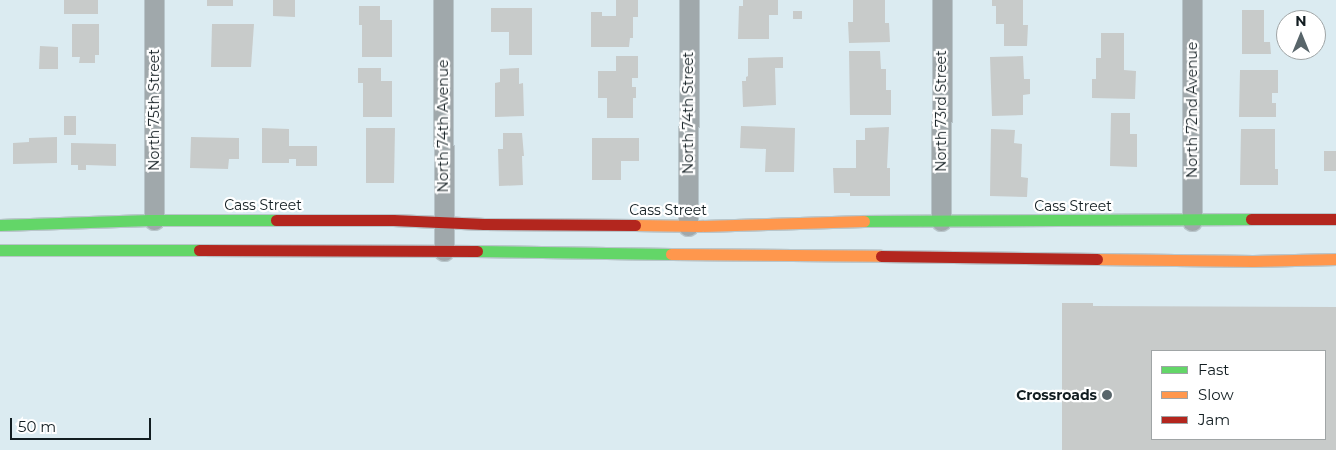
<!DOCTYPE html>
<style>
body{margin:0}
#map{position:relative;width:1336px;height:450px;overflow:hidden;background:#dbebf1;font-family:Montserrat,sans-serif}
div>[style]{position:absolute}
.building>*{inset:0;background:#c8cbca}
.roads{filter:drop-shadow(1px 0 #b8c5ca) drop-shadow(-1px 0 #b8c5ca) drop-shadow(0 1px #b8c5ca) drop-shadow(0 -1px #b8c5ca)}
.street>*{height:19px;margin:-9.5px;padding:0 9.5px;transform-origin:9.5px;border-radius:9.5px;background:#a0a8ab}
.fast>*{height:11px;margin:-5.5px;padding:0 5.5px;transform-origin:5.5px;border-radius:5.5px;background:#63d668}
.slow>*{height:11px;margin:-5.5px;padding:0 5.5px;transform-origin:5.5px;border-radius:5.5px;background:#ff974d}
.jam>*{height:11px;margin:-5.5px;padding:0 5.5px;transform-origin:5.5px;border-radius:5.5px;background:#b3261e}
.dots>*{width:14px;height:14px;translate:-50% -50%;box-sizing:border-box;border:2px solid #fff;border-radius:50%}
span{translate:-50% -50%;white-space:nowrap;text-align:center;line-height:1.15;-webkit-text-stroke:4.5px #fff;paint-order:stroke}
.street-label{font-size:14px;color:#121d21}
.poi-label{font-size:14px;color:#121d21;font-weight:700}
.right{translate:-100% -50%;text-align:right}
.legend{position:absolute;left:1151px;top:350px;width:175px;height:90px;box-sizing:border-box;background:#fff;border:1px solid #a0a5a6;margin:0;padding:6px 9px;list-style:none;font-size:15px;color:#121d21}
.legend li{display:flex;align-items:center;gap:10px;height:25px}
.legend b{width:25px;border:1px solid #a0a5a6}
.north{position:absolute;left:1276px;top:10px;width:50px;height:50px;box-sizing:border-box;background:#fff;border:1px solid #a0a5a6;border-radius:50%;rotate:0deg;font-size:14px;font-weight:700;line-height:20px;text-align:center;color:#121d21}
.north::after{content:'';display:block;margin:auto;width:18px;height:22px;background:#58656a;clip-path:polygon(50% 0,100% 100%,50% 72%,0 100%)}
.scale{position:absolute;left:10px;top:418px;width:141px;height:22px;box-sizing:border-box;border:2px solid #121d21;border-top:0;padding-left:6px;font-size:15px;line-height:18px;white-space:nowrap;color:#121d21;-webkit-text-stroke:4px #fff;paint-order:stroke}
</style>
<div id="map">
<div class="building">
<i style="clip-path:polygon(64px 0,98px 0,98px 14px,64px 14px)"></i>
<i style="clip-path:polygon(207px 0,233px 0,233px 6px,207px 6px)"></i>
<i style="clip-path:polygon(273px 0,295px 0,295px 17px,273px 16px)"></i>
<i style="clip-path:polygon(616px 0,638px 0,638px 17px,633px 17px,633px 38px,630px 38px,629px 47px,591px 47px,591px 12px,602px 12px,602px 16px,616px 16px)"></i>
<i style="clip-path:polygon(743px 0,778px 0,778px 15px,769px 15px,769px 39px,738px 39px,739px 6px,743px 6px)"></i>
<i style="clip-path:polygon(853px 0,885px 0,885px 23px,889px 23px,890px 42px,849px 43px,848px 22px,853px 22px)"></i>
<i style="clip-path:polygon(992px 0,1023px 0,1023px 25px,1028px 25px,1027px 46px,1004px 46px,1004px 24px,996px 24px,996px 6px,992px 6px)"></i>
<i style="clip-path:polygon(359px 6px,380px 6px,380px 20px,392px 20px,392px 57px,362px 57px,362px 25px,359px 25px)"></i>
<i style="clip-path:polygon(491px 8px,532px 8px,532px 55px,509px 55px,509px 32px,491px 32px)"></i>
<i style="clip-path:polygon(1242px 10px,1264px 10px,1264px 42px,1270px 42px,1271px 54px,1242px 54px)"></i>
<i style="clip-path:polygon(793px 11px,802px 11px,802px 19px,793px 19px)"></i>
<i style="clip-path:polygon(72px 24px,99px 24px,99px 55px,95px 55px,95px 63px,79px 63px,80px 57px,72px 57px)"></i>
<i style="clip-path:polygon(212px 24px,254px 24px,251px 67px,211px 67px)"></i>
<i style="clip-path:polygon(1101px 33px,1124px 33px,1124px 70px,1136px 71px,1135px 99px,1092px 98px,1092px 79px,1096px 79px,1096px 58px,1101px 58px)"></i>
<i style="clip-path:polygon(40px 46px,58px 47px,58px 69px,39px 69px)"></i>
<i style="clip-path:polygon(849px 51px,880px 51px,881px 69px,886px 69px,886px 90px,891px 90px,891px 115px,850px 115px)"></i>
<i style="clip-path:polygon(616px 56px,638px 56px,638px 78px,632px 78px,632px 87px,636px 87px,636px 98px,633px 98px,633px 118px,607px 118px,607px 98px,598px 98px,598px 71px,616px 71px)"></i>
<i style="clip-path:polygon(1023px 56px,1024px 79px,1030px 79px,1030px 94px,1023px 95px,1023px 115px,992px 116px,990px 57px)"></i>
<i style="clip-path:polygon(783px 57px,783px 68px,775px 68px,776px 105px,743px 107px,742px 81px,746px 81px,746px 77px,748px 76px,748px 58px)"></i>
<i style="clip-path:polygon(358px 68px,381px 68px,381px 81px,392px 81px,392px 117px,363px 117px,363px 83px,358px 83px)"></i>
<i style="clip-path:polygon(519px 68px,519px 84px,523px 83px,524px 116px,495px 117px,495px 83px,500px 82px,500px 69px)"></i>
<i style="clip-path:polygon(1240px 70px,1278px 70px,1278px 93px,1272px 93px,1272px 103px,1276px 103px,1276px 117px,1239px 117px)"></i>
<i style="clip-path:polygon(1111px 113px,1130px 113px,1130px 134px,1137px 134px,1137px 167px,1110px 166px)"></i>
<i style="clip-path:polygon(64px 116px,76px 116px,76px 135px,64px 135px)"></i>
<i style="clip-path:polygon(741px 126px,795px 128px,794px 172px,765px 172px,766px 149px,740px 148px)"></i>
<i style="clip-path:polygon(889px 127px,887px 168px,890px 168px,890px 196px,850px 196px,850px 193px,834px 193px,833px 168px,856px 168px,856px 140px,865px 140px,865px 128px)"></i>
<i style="clip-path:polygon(262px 128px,289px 129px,289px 146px,317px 146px,317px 166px,296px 166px,296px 159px,289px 159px,289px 163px,262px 163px)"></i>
<i style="clip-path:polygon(366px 128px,395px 128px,394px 183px,366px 183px)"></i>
<i style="clip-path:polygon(991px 129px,1015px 130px,1014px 143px,1022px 144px,1021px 177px,1028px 178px,1027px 197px,990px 196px)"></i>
<i style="clip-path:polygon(1241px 129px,1275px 129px,1275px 169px,1278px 169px,1278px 185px,1240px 185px)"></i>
<i style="clip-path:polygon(503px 133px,522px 133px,524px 156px,522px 156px,523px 185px,499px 186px,498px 149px,503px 149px)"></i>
<i style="clip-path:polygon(57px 137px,57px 163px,13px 164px,13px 143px,29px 142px,29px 138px)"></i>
<i style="clip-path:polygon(191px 137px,239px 138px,239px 159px,229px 159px,228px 169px,190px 168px)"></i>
<i style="clip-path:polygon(592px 138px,639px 138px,639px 161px,621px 161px,621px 180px,592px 180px)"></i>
<i style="clip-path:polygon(71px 143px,116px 144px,116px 166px,86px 165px,86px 170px,78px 170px,78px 165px,71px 165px)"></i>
<i style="clip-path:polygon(1324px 151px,1336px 151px,1336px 171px,1324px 171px)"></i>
<i style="clip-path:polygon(evenodd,1062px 303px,1093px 303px,1093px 306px,1336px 307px,1336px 450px,1062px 450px,1062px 303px,1152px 351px,1325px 351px,1325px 439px,1152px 439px,1152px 351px)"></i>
</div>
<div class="roads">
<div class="street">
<i style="left:443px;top:0;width:251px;rotate:89.8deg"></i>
<i style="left:1192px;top:0;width:221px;rotate:90deg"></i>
<i style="left:154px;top:220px;width:220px;rotate:-90deg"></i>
<i style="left:941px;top:221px;width:221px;rotate:-89.7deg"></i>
<i style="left:688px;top:226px;width:226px;rotate:-89.7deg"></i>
</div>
<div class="fast">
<i style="left:864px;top:221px;width:387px;rotate:-0.3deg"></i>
<i style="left:0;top:225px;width:149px;rotate:-1.9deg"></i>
<i style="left:149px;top:220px;width:127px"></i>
<i style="left:0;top:250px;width:199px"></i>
<i style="left:477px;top:251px;width:194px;rotate:0.9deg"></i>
</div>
<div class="slow">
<i style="left:635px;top:225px;width:64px;rotate:0.9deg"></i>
<i style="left:699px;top:226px;width:165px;rotate:-1.7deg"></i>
<i style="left:671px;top:254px;width:210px;rotate:0.5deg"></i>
<i style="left:1097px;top:259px;width:156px;rotate:0.7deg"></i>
<i style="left:1253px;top:261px;width:83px;rotate:-1.4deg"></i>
</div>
<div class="jam">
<i style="left:1251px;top:219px;width:85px"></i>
<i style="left:276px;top:220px;width:117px"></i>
<i style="left:393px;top:220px;width:91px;rotate:2.5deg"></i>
<i style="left:484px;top:224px;width:151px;rotate:0.4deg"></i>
<i style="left:199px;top:250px;width:278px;rotate:0.2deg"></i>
<i style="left:881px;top:256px;width:216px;rotate:0.8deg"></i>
</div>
</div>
<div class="dots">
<i style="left:1107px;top:395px;background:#58656a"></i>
</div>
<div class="street-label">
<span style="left:154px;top:110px;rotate:-90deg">North 75th Street</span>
<span style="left:1192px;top:110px;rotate:-90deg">North 72nd Avenue</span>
<span style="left:941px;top:111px;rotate:-90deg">North 73rd Street</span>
<span style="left:688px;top:113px;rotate:-90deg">North 74th Street</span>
<span style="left:443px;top:126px;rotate:-90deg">North 74th Avenue</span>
<span style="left:263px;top:205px">Cass Street</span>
<span style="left:1073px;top:206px">Cass Street</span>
<span style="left:668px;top:210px">Cass Street</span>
</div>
<div class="poi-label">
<span class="right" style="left:1097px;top:395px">Crossroads</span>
</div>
<ul class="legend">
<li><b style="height:6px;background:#63d668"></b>Fast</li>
<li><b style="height:6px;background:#ff974d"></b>Slow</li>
<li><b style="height:6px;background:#b3261e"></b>Jam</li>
</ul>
<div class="north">N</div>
<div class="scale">50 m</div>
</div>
